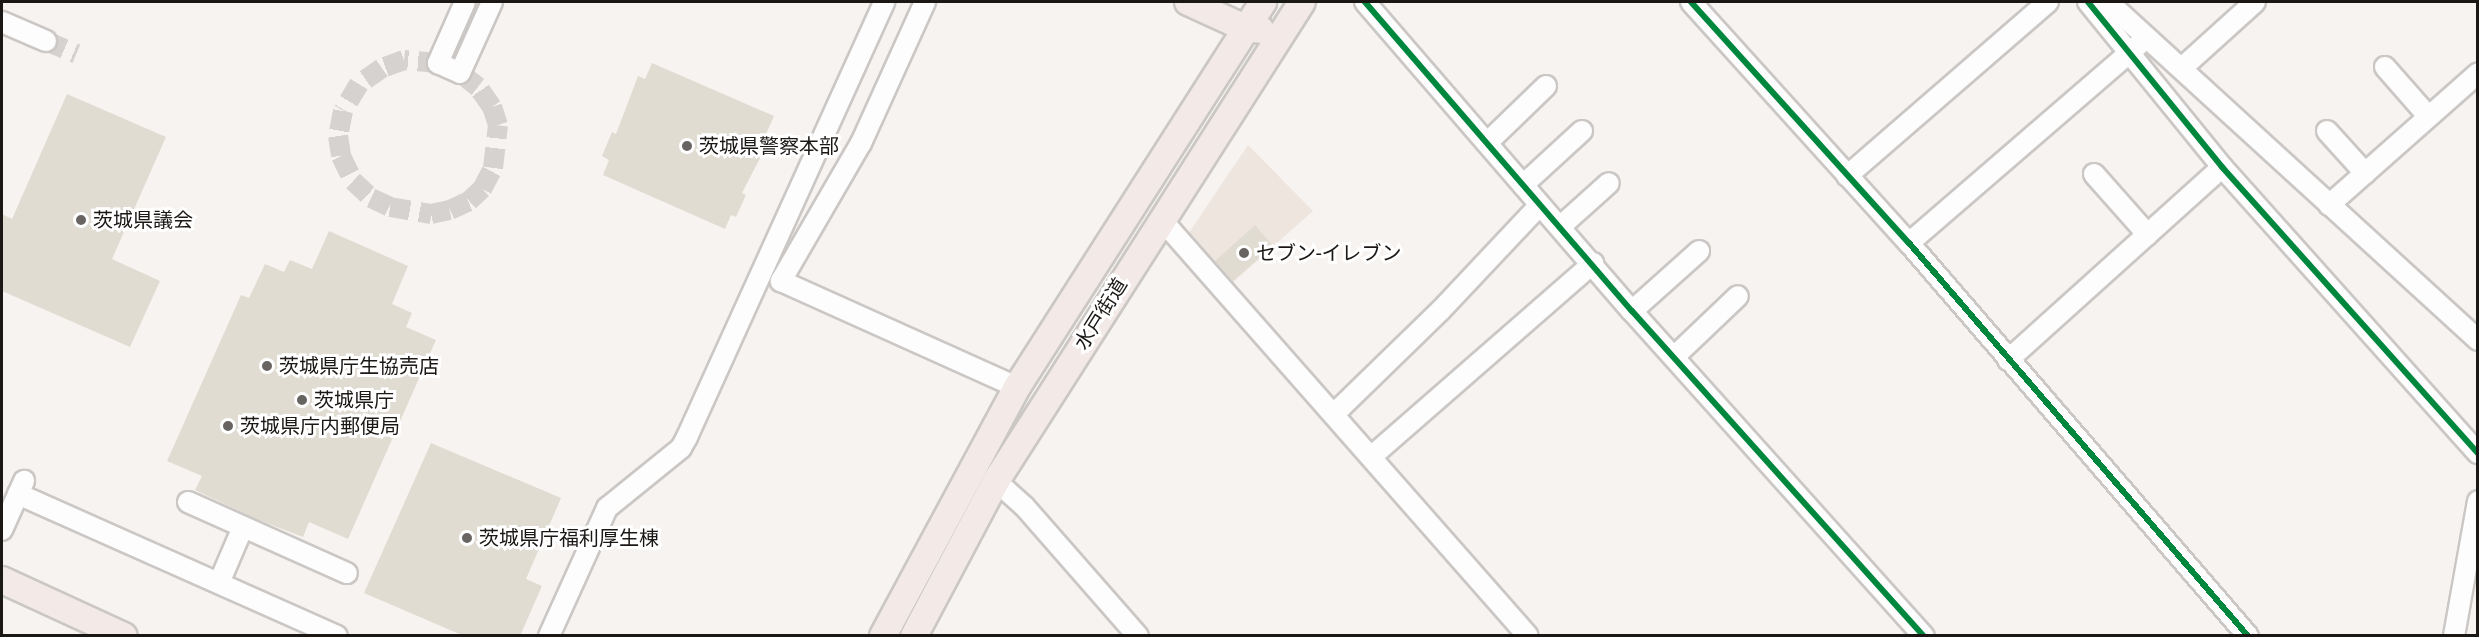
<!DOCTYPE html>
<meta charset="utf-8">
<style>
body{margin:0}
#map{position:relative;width:2479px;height:637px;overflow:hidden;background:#f7f3f0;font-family:Roboto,"Noto Sans JP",sans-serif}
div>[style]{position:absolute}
.built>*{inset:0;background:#eee5de}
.building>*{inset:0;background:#e0dcd2}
.minor-tunnel>*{height:20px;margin-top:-10px;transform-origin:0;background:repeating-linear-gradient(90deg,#d6d2cf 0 20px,transparent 0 30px)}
.roads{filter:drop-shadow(2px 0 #cac7c5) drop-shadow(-2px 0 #cac7c5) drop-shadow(0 2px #cac7c5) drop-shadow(0 -2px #cac7c5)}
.minor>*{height:20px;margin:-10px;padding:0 10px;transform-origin:10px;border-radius:10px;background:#fefdfd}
.major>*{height:26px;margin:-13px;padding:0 13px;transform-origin:13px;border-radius:13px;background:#f3e9e7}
.cycleway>*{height:6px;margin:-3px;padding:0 3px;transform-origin:3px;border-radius:3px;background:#00873e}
.dots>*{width:16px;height:16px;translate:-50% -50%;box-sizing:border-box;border:3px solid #fff;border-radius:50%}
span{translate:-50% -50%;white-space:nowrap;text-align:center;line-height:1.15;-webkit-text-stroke:6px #fff;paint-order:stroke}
.poi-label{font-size:20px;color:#1a1715}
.left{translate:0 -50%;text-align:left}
.street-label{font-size:20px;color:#1a1715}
.frame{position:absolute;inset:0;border:3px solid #1a1715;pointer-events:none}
</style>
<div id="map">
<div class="built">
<i style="clip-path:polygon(1248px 145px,1313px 211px,1230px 285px,1186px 237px)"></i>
</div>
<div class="building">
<i style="clip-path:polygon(652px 63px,774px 116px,766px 134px,771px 137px,742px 193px,746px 195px,736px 217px,731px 215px,725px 229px,603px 175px,609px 160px,602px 156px,612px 132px,616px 134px,638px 76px,645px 79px)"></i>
<i style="clip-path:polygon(67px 94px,166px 137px,112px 259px,160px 281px,130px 347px,2px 291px,2px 214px,12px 219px)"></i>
<i style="clip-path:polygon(1255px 225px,1273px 246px,1233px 281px,1215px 261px)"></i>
<i style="clip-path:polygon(329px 231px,408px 266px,392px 304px,412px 313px,406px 327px,436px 340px,348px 539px,309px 522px,303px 537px,254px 518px,195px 490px,202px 476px,167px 461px,241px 295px,249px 298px,265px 264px,284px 272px,290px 260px,312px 269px)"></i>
<i style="clip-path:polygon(431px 443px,561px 498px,526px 579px,542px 586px,520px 636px,464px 636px,364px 593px)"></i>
</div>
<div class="minor-tunnel">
<i style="left:46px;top:41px;width:33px;rotate:23deg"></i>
<i style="left:438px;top:63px;width:34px;rotate:-175deg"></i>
<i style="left:404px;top:60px;width:23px;rotate:160deg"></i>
<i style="left:382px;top:68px;width:28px;rotate:145deg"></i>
<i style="left:359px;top:84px;width:31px;rotate:121deg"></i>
<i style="left:343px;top:111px;width:25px;rotate:101deg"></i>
<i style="left:338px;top:136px;width:20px;rotate:81deg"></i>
<i style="left:341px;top:156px;width:28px;rotate:64deg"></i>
<i style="left:353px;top:181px;width:25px;rotate:43deg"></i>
<i style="left:371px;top:198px;width:21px;rotate:25deg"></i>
<i style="left:390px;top:207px;width:42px;rotate:9.7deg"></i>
<i style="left:431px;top:214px;width:19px;rotate:-12deg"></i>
<i style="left:450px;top:210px;width:21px;rotate:-25deg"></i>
<i style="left:469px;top:201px;width:18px;rotate:-43deg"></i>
<i style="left:482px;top:189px;width:24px;rotate:-62deg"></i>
<i style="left:493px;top:168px;width:43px;rotate:-83.4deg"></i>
<i style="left:498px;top:125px;width:19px;rotate:-108deg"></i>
<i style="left:492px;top:107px;width:24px;rotate:-125deg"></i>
<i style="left:478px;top:87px;width:23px;rotate:-142deg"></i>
</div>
<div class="roads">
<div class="minor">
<i style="left:465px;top:2px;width:67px;rotate:113.9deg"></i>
<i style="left:438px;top:63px;width:24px;rotate:24deg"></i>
<i style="left:460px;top:73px;width:78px;rotate:-65.7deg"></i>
<i style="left:925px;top:2px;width:155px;rotate:114.4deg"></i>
<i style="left:861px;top:143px;width:160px;rotate:120.1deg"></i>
<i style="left:781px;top:281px;width:259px;rotate:24.2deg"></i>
<i style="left:1365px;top:2px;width:408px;rotate:49.2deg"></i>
<i style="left:1632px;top:311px;width:437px;rotate:48.1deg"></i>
<i style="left:1691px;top:2px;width:325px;rotate:47.9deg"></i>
<i style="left:1909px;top:243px;width:519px;rotate:49.22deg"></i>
<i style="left:2088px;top:2px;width:213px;rotate:50.9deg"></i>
<i style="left:2222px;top:167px;width:384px;rotate:48.2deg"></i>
<i style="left:2108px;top:2px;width:501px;rotate:42.41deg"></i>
<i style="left:2px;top:22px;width:48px;rotate:23.4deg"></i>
<i style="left:2183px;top:67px;width:97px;rotate:-42.1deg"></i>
<i style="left:2385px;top:67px;width:65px;rotate:48.7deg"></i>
<i style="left:2327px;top:131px;width:57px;rotate:47.9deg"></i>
<i style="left:1487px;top:143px;width:82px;rotate:-44deg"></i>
<i style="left:2094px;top:174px;width:81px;rotate:48.5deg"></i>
<i style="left:1847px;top:176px;width:266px;rotate:-40.9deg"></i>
<i style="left:1523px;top:185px;width:80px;rotate:-42.5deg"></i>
<i style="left:2329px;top:205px;width:199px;rotate:-41.5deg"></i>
<i style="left:1161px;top:219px;width:555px;rotate:48.65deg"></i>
<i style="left:1561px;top:226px;width:64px;rotate:-41.9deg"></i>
<i style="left:1909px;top:243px;width:303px;rotate:-40.8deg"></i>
<i style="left:1632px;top:311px;width:90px;rotate:-41.8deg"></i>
<i style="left:1674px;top:357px;width:88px;rotate:-43.6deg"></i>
<i style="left:2008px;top:360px;width:288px;rotate:-42deg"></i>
<i style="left:1334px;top:414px;width:149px;rotate:-44.2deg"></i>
<i style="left:1441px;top:310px;width:144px;rotate:-46.7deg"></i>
<i style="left:1371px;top:457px;width:295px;rotate:-41.1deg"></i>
<i style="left:996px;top:481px;width:38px;rotate:42deg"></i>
<i style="left:1024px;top:506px;width:173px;rotate:48.8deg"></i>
<i style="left:18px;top:494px;width:349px;rotate:24deg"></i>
<i style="left:188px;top:502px;width:174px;rotate:24.1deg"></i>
<i style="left:2px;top:530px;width:54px;rotate:-65.8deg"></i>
<i style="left:219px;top:583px;width:61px;rotate:-66.8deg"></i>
<i style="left:549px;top:636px;width:141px;rotate:-65.6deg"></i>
<i style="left:607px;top:508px;width:95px;rotate:-39deg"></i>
<i style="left:681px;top:448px;width:13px;rotate:-61deg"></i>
<i style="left:687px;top:437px;width:478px;rotate:-65.6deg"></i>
<i style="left:2454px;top:636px;width:137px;rotate:-79.9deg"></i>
</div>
<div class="major">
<i style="left:1188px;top:2px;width:63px;rotate:24.5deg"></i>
<i style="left:1245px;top:28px;width:16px;rotate:7deg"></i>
<i style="left:2px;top:580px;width:134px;rotate:24.7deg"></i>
<i style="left:883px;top:636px;width:283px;rotate:-61.7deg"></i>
<i style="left:1017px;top:387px;width:457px;rotate:-57.4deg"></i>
<i style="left:914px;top:636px;width:175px;rotate:-62.1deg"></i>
<i style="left:996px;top:481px;width:568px;rotate:-57.43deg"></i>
</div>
</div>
<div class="cycleway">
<i style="left:1365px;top:2px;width:408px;rotate:49.2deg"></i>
<i style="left:1632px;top:311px;width:437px;rotate:48.1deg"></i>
<i style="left:1691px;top:2px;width:325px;rotate:47.9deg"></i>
<i style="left:1909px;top:243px;width:519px;rotate:49.22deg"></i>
<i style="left:2088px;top:2px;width:213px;rotate:50.9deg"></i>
<i style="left:2222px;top:167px;width:384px;rotate:48.2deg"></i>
</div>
<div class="dots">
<i style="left:687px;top:146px;background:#676462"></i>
<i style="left:81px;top:220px;background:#676462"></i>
<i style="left:1244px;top:253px;background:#676462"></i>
<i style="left:267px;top:366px;background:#676462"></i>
<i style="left:302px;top:400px;background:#676462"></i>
<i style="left:228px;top:426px;background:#676462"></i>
<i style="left:467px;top:538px;background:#676462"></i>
</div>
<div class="poi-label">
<span class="left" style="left:699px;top:146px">茨城県警察本部</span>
<span class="left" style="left:93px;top:220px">茨城県議会</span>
<span class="left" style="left:1256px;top:253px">セブン-イレブン</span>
<span class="left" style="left:279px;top:366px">茨城県庁生協売店</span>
<span class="left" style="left:314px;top:400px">茨城県庁</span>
<span class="left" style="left:240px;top:426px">茨城県庁内郵便局</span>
<span class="left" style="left:479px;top:538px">茨城県庁福利厚生棟</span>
</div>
<div class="street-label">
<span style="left:1101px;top:314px;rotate:-58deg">水戸街道</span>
</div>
<div class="frame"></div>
</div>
